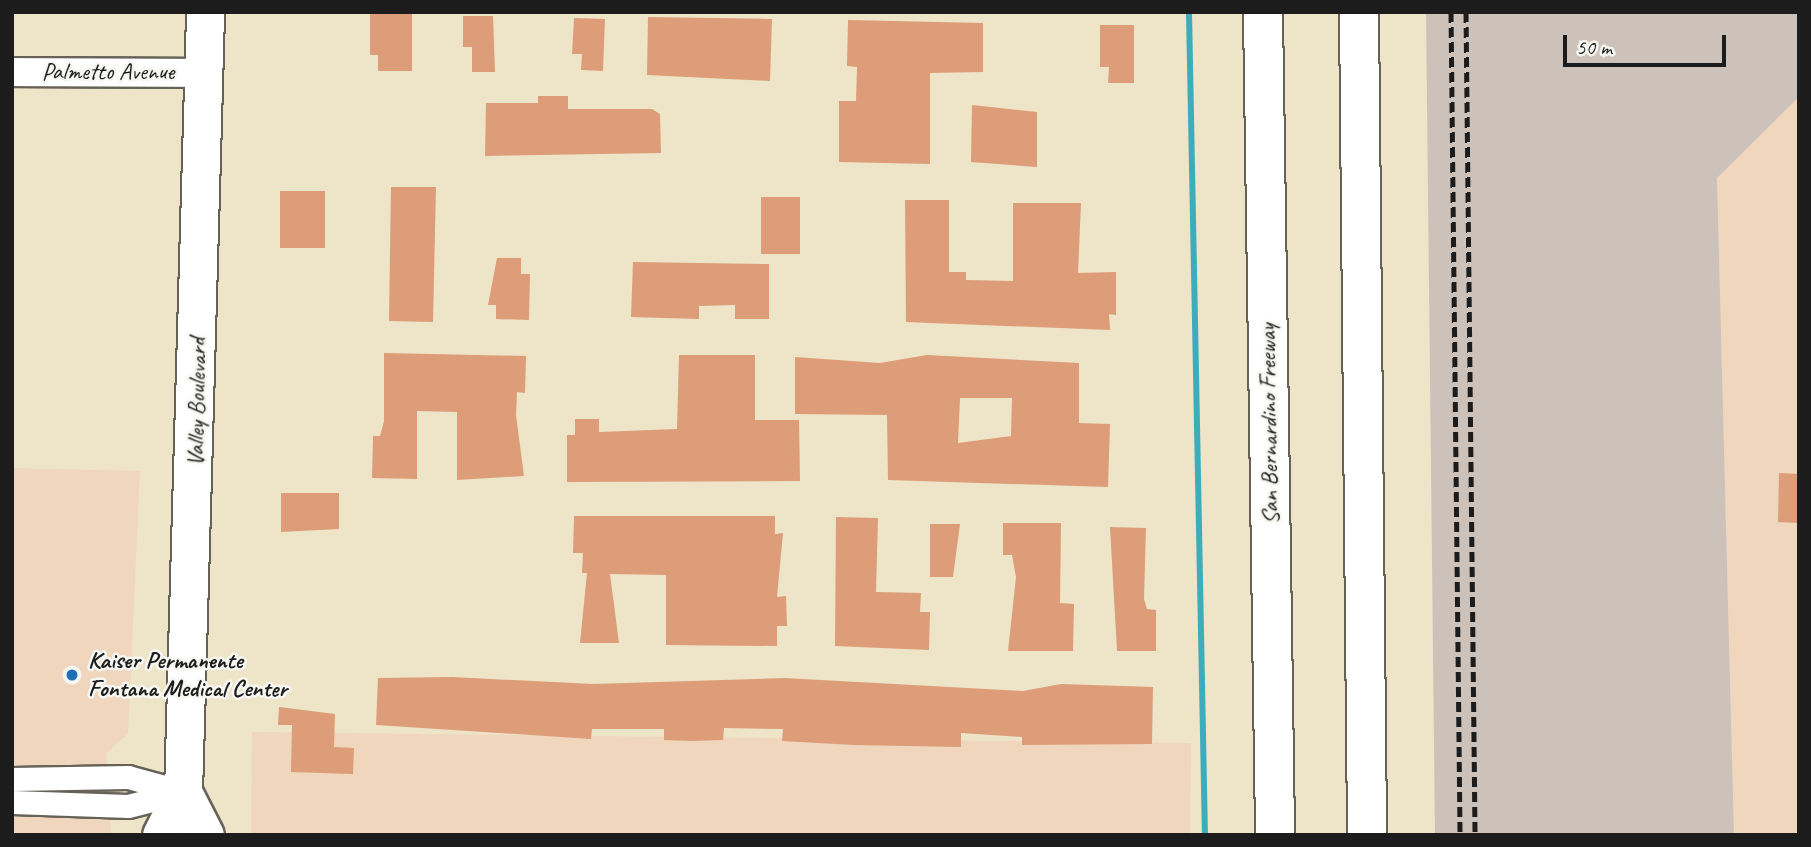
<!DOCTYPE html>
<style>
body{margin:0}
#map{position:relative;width:1811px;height:847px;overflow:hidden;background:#eee4c8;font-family:Caveat,sans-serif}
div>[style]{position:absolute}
.built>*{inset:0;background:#efd6bc}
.industrial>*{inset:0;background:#cdc2b9}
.stream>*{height:6px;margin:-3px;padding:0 3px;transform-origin:3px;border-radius:3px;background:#3dacbb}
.building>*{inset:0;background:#dc9d78}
.roads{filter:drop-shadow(2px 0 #666258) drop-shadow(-2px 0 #666258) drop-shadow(0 2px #666258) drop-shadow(0 -2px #666258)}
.minor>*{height:23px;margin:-11.5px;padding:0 11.5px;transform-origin:11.5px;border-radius:11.5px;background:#fff}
.tertiary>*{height:28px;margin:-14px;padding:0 14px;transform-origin:14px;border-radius:14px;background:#fff}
.primary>*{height:37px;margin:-18.5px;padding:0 18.5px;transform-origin:18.5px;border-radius:18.5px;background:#fff}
.motorway>*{height:38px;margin:-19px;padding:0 19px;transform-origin:19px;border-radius:19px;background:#fff}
.rail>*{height:5px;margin-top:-2.5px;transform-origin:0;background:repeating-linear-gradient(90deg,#1c1c1c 0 10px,transparent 0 15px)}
.dots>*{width:19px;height:19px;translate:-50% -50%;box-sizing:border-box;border:4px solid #f6f6f2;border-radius:50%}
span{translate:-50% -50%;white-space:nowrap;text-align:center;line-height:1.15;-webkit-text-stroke:5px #f6f6f2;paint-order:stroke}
.street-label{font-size:24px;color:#1c1c1c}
.poi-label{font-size:24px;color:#1c1c1c;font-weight:700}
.left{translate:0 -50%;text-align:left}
.frame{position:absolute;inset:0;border:14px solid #1c1c1c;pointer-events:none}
.scale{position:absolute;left:1563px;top:35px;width:163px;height:32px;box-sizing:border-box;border:4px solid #1c1c1c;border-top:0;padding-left:9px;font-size:21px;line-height:24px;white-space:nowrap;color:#1c1c1c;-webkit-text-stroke:5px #f6f6f2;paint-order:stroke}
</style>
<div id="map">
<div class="built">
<i style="clip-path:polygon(1799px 97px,1799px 835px,1734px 835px,1717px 178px)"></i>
<i style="clip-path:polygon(12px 468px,140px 471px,128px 733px,106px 754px,111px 835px,12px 835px)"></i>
<i style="clip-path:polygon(252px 732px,1191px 743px,1190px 835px,251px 835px)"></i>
</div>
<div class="industrial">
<i style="clip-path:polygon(1426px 12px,1799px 12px,1799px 97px,1717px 178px,1734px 835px,1435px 835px)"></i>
</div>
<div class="stream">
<i style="left:1189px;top:12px;width:823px;rotate:88.89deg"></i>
</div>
<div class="building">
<i style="clip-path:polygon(370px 12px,412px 12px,412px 71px,378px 71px,378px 55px,370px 55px)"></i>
<i style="clip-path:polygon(463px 16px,493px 16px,495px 72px,472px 72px,472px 47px,463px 47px)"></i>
<i style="clip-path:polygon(648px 17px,772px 19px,770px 81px,647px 75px)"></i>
<i style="clip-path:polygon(574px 18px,605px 19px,603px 71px,581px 70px,582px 54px,572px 54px)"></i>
<i style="clip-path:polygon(848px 20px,983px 23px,983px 72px,930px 73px,930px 164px,839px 162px,839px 101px,856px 101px,857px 67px,847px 66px)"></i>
<i style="clip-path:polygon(1100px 25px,1134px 25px,1134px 83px,1108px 83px,1109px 67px,1100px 67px)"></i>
<i style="clip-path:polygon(538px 96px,568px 96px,568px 109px,652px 109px,660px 114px,661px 153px,485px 156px,486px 103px,538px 103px)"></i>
<i style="clip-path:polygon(972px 105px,1037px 112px,1037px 167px,971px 162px)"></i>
<i style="clip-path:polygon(391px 187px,436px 187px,433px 322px,389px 321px)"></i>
<i style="clip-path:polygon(280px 191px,325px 191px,325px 248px,280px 248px)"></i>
<i style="clip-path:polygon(761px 197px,800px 197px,800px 254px,761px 254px)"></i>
<i style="clip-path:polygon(905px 200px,949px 200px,949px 272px,966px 272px,966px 280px,1013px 281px,1013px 203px,1081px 203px,1078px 273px,1116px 272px,1116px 315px,1109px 314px,1110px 330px,906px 322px)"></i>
<i style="clip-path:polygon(497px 258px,521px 258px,521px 274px,530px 274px,529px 320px,496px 319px,496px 305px,488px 305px)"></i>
<i style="clip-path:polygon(633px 262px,769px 264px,769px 319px,735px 319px,735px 305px,699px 306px,699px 319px,631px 317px)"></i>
<i style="clip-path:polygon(384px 353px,526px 356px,525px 393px,517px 392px,516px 415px,524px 476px,457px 480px,457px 412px,417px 411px,417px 479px,372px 478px,373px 436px,380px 436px,384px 421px)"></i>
<i style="clip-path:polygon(679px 355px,755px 355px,755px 420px,799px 420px,800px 481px,567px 482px,567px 435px,575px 435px,575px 419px,599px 419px,599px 432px,677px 429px)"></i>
<i style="clip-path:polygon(evenodd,927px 355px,1079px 363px,1079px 423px,1110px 424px,1108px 487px,888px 480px,887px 415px,795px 414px,795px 357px,880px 363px,927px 355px,960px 398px,1012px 398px,1011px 436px,958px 443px,960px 398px)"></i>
<i style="clip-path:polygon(1779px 473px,1799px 474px,1799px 523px,1778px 522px)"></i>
<i style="clip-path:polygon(281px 493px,339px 493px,339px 529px,281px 532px)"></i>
<i style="clip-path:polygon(574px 516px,775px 516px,775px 534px,783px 533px,777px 597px,786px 596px,787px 626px,777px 626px,777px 646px,666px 645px,666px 575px,610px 574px,619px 643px,580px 643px,587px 573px,582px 573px,583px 553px,573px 553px)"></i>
<i style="clip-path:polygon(836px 517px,878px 518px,876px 592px,921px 593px,920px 612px,930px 612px,929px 650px,835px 646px)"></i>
<i style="clip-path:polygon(1003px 523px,1061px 523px,1060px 603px,1074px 604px,1073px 651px,1008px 651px,1016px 577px,1012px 555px,1003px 555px)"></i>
<i style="clip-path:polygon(930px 524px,960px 524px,953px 577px,930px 577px)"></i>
<i style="clip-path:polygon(1110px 527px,1146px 528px,1144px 599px,1147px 609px,1156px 610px,1156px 651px,1117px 651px)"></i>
<i style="clip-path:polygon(452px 677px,593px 684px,784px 678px,1023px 691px,1061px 684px,1153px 687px,1152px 744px,1022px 745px,1022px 737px,961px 733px,961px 747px,854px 745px,782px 741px,783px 729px,724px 728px,723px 740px,692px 741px,664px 740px,664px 729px,592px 729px,591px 739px,376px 725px,378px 678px)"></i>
<i style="clip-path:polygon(279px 707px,335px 714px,334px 747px,354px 748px,353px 774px,291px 772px,292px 725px,278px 725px)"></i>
</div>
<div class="roads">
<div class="minor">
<i style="left:12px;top:779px;width:116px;rotate:-1deg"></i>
<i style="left:128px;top:777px;width:57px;rotate:15.3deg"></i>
<i style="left:12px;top:802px;width:116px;rotate:2deg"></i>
<i style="left:128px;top:806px;width:54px;rotate:-14deg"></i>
</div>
<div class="tertiary">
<i style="left:12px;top:72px;width:192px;rotate:0.3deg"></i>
</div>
<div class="primary">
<i style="left:183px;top:792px;width:48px;rotate:62.9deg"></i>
<i style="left:161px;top:835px;width:48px;rotate:-62.9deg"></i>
<i style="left:183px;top:792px;width:780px;rotate:-88.38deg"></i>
</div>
<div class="motorway">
<i style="left:1263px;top:12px;width:823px;rotate:89.16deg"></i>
<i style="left:1359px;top:12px;width:823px;rotate:89.44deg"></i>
</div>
</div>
<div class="rail">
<i style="left:1451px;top:12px;width:823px;rotate:89.37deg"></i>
<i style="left:1466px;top:12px;width:823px;rotate:89.37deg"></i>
</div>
<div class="dots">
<i style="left:72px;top:675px;background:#1f6fb2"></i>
</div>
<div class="street-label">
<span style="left:108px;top:72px">Palmetto Avenue</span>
<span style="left:197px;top:402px;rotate:-89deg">Valley Boulevard</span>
<span style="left:1269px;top:424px;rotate:-91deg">San Bernardino Freeway</span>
</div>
<div class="poi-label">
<span class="left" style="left:88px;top:675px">Kaiser Permanente<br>Fontana Medical Center</span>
</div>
<div class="frame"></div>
<div class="scale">50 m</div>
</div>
